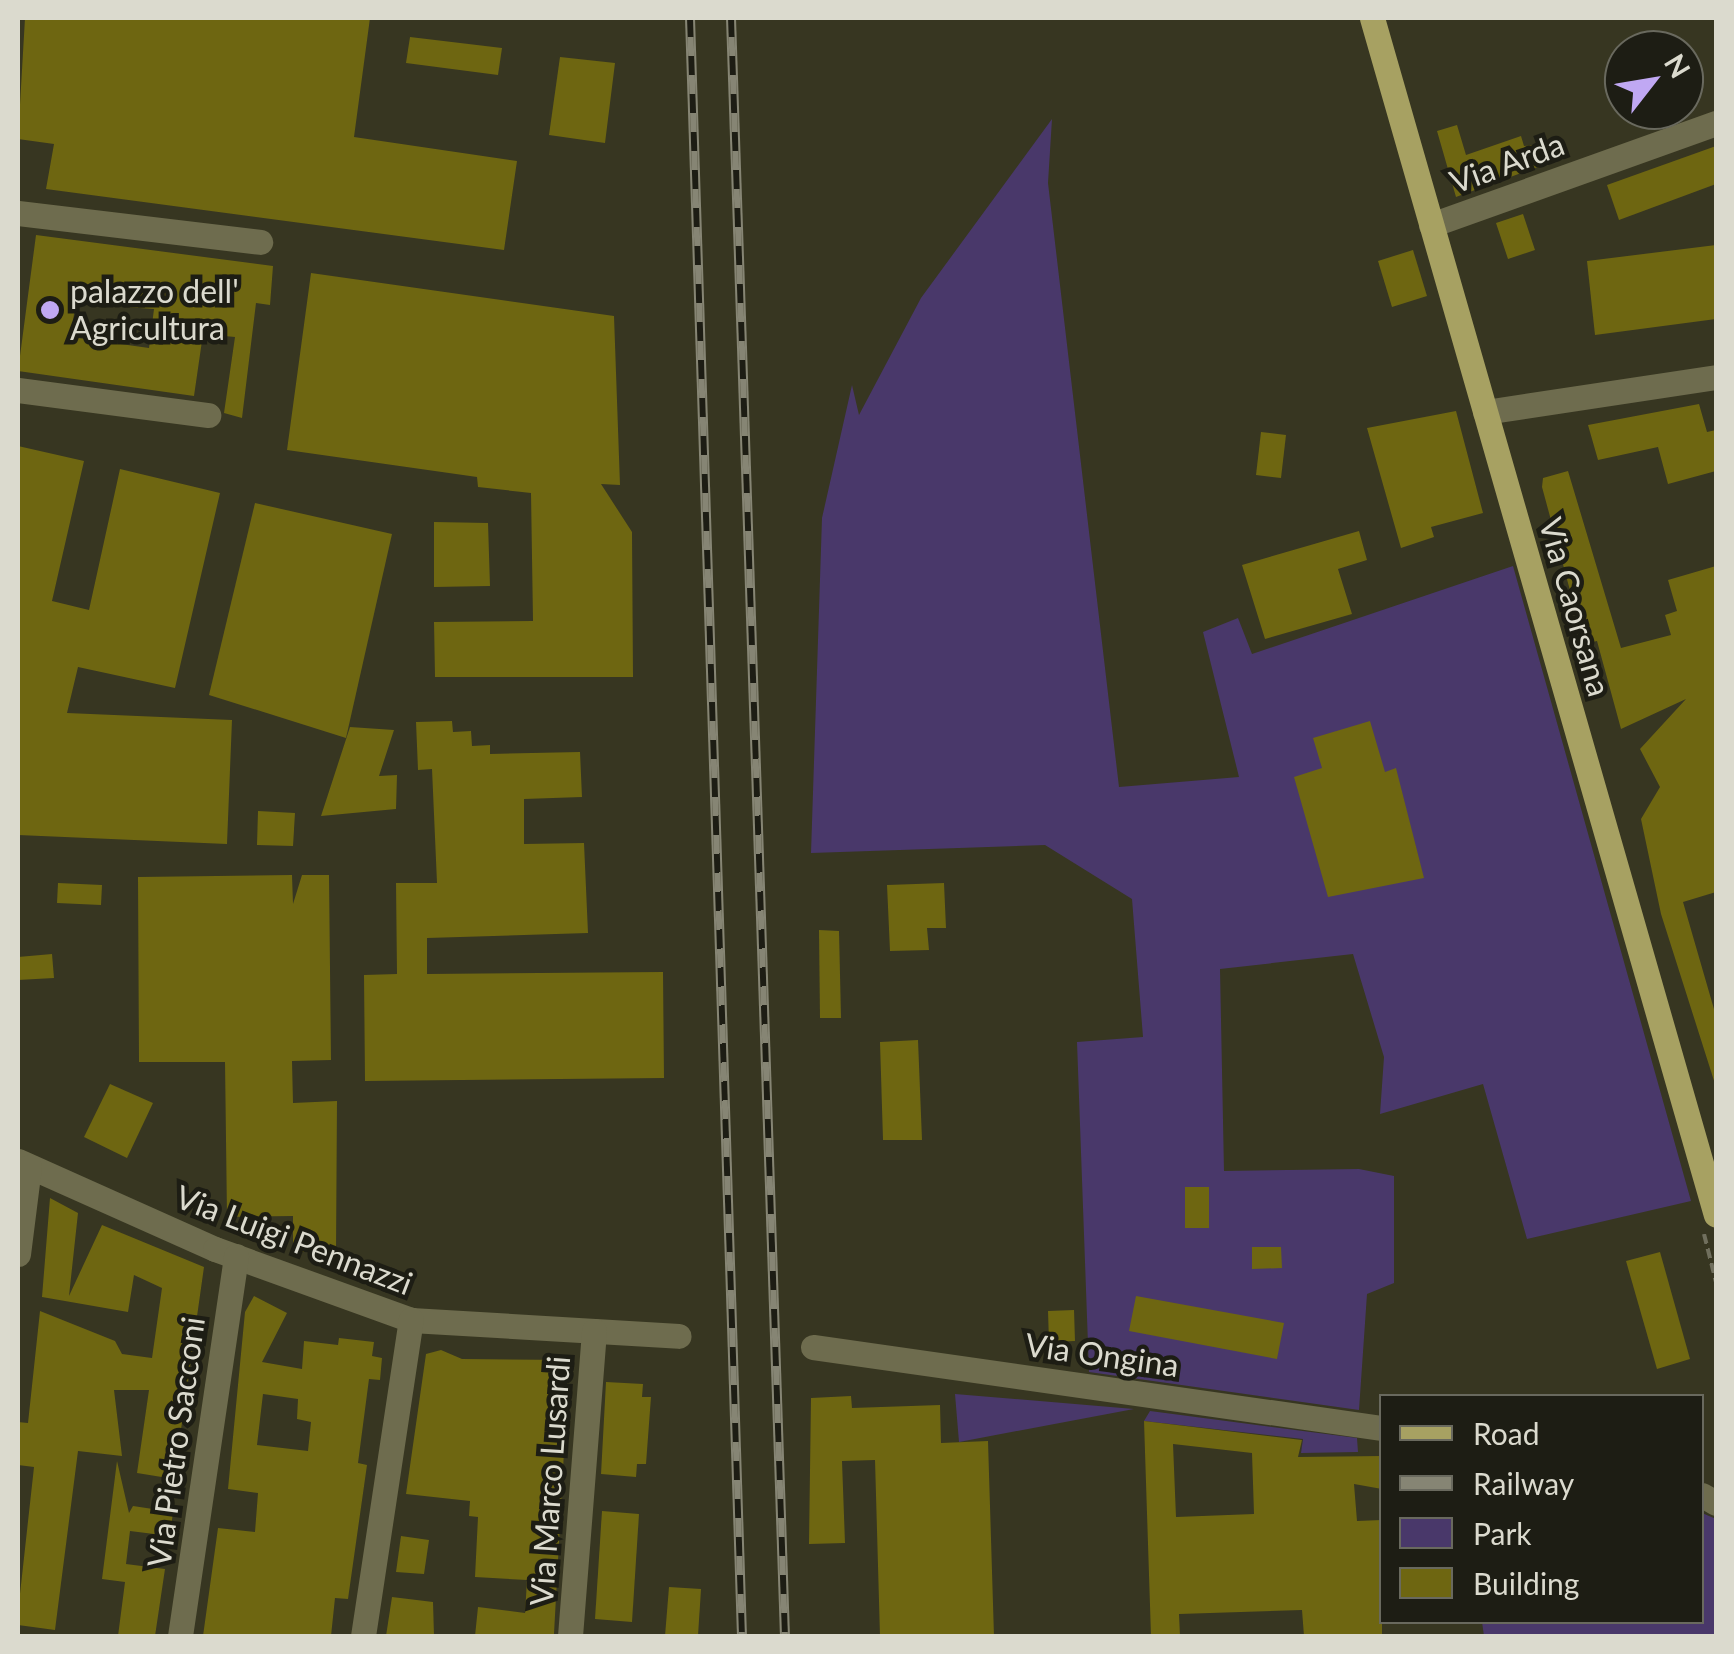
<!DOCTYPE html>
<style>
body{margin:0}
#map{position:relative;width:1734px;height:1654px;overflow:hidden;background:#373621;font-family:Lato,sans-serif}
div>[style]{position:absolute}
.green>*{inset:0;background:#49386a}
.building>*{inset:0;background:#6e6611}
.path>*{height:4px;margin-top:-2px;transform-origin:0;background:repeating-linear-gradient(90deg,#706f5d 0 10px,transparent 0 15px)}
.minor>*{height:25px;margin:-12.5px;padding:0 12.5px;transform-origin:12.5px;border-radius:12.5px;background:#6e6c4e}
.major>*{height:25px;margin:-12.5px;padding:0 12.5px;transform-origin:12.5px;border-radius:12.5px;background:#a7a162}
.rail>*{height:10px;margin-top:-5px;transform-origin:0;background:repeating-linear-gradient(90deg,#1d1d14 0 19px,#868574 0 38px);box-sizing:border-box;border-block:2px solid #868574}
.dots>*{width:28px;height:28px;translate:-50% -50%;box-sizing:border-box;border:5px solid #1d1d14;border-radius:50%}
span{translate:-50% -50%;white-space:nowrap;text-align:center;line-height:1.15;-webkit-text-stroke:9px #1d1d14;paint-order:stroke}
.street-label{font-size:32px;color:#dbdace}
.poi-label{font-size:32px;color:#dbdace}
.left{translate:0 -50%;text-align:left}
.frame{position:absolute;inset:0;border:20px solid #dbdace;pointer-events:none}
.legend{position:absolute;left:1379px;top:1394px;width:325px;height:230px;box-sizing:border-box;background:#1d1d14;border:2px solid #69695e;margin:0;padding:12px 18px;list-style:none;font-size:30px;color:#dbdace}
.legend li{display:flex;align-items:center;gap:20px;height:50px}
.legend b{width:50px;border:2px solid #69695e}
.north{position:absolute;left:1604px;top:30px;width:100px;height:100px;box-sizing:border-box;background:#1d1d14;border:2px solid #69695e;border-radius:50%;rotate:59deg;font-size:28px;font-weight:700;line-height:40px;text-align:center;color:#dbdace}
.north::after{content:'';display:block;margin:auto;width:35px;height:45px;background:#c0a8f3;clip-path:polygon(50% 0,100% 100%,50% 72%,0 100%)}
</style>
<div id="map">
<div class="green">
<i style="clip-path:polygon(1052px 119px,1048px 183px,1119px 787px,1239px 777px,1203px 632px,1238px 618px,1252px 654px,1513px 566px,1691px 1201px,1527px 1239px,1483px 1084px,1380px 1114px,1384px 1057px,1353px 954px,1220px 969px,1224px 1171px,1359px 1169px,1394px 1176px,1394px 1283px,1367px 1294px,1359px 1410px,1089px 1372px,1077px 1042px,1143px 1037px,1132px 899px,1045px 845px,811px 853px,822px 518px,852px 385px,859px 415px,921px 298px)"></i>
<i style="clip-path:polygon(955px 1394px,1134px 1409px,959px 1442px)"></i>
<i style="clip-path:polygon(1150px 1411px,1357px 1438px,1358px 1452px,1301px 1453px,1303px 1439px,1144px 1421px)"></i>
<i style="clip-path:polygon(1702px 1513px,1716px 1519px,1716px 1636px,1484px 1636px,1482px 1622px,1702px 1622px)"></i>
</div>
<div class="building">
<i style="clip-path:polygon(25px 18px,370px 18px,354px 137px,517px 161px,504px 250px,46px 189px,54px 144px,18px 139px)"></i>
<i style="clip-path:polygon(410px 37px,502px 48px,498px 75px,406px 63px)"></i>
<i style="clip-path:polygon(560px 57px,615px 63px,605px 143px,549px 135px)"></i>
<i style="clip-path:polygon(1457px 125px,1466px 155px,1521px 136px,1524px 146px,1557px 143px,1562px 158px,1456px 197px,1437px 131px)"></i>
<i style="clip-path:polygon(1716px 146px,1716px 184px,1619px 220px,1607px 185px)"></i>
<i style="clip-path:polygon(1523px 214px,1535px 250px,1508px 259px,1496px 223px)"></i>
<i style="clip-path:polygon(evenodd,36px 235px,273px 266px,270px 305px,256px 303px,242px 418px,224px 413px,235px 337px,203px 334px,194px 396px,18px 371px,36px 235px,78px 283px,113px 288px,111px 306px,154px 309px,149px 348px,71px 337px,78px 283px)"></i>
<i style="clip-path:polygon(1716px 245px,1716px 319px,1595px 335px,1587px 261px)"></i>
<i style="clip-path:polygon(1413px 250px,1427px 296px,1392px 307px,1378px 261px)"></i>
<i style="clip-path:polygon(311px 273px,614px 316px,620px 485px,601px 484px,632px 532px,633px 677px,435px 677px,434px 622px,533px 621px,531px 493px,478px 487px,477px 477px,287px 450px)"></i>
<i style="clip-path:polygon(1699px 404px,1707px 432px,1716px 430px,1716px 471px,1668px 484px,1658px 447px,1598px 460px,1588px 425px)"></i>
<i style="clip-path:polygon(1456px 411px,1483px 513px,1431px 527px,1434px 537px,1401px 548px,1367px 428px)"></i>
<i style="clip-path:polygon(1261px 432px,1286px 435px,1281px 478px,1256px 475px)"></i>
<i style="clip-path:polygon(18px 446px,84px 461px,52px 601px,89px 610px,120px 469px,220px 493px,175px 688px,78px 667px,67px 713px,232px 720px,227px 844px,18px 835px)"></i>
<i style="clip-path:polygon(1568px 471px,1621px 648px,1671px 635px,1665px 615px,1677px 611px,1668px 580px,1716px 566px,1716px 892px,1683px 902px,1716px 1016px,1716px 1087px,1661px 914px,1641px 819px,1660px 787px,1640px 749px,1686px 699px,1621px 729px,1597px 641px,1588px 643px,1578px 620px,1542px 487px,1543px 478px)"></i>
<i style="clip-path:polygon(255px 503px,392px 534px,346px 738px,209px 695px)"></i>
<i style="clip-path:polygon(434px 522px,488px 523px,490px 586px,434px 587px)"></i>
<i style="clip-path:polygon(1359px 531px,1367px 560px,1338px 569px,1352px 614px,1265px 639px,1242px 565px)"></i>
<i style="clip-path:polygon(452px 721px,453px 732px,471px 731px,472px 746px,490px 745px,490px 754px,580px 752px,582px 797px,524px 799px,524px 844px,584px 843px,588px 933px,427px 938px,427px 974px,663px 972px,664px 1078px,365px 1081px,364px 975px,397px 974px,396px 883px,437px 883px,432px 769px,418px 770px,416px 722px)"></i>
<i style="clip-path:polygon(1370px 721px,1385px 772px,1396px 768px,1424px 878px,1328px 897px,1294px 777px,1322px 768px,1313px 738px)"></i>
<i style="clip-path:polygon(350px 727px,394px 730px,379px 776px,397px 775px,396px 809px,321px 816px)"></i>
<i style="clip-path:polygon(258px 811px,295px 813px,293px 846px,257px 845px)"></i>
<i style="clip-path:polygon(292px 875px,293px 904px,302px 875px,329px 875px,331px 1060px,292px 1061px,293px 1103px,337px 1101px,336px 1252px,293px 1252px,293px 1216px,227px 1217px,225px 1062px,139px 1062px,138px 877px)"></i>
<i style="clip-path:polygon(58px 883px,102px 885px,101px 905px,57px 903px)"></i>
<i style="clip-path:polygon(944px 883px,946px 928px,927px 928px,929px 950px,890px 951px,887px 885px)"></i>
<i style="clip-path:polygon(819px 930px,839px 931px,841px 1018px,820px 1018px)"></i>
<i style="clip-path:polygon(52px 954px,54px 978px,18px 980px,18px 957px)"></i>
<i style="clip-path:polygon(918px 1040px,922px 1140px,883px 1140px,880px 1042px)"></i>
<i style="clip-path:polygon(110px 1084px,153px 1103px,127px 1158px,84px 1137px)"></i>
<i style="clip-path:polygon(1185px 1187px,1209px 1187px,1209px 1228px,1185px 1228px)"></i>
<i style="clip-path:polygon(50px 1198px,78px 1213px,69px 1296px,102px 1225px,204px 1267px,174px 1479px,137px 1473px,149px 1390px,114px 1390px,122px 1456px,78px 1451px,55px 1630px,18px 1625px,18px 1612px,34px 1467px,18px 1465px,18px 1422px,28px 1423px,40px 1311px,115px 1341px,122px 1354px,152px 1358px,162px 1288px,134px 1275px,128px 1312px,42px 1297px)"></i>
<i style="clip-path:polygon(1252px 1247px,1281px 1247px,1282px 1268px,1252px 1269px)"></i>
<i style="clip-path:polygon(1660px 1252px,1690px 1359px,1657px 1369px,1626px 1261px)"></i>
<i style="clip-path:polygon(evenodd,254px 1296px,287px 1313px,262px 1362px,302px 1369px,304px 1341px,338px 1345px,339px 1338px,374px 1342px,372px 1356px,382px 1358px,380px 1380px,369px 1379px,358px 1463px,367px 1465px,348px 1599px,335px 1598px,331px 1636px,203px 1636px,218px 1528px,255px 1532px,258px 1493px,228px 1489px,245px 1312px,254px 1296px,263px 1394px,298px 1399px,297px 1419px,311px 1422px,308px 1451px,257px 1445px,263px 1394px)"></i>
<i style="clip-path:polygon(1136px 1296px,1284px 1323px,1277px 1359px,1129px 1331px)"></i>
<i style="clip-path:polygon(1074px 1310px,1075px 1341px,1049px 1342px,1048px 1311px)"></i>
<i style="clip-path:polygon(441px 1350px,462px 1359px,569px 1360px,554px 1634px,475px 1636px,478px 1607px,525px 1613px,527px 1580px,475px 1577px,478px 1517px,469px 1516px,470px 1501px,406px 1494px,426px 1354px)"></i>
<i style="clip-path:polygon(606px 1382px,643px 1384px,642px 1397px,651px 1397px,646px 1464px,637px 1464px,636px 1477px,601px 1474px)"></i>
<i style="clip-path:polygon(851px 1396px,852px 1408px,940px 1405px,941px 1443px,988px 1441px,994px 1636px,880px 1636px,875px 1460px,842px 1461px,845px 1543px,809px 1544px,811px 1398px)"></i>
<i style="clip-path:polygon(evenodd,1144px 1421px,1302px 1440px,1298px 1457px,1382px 1456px,1382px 1489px,1354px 1484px,1357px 1521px,1382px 1520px,1382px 1636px,1304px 1636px,1302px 1610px,1179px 1614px,1180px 1636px,1151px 1636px,1144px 1421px,1173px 1444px,1252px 1453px,1254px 1514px,1176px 1517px,1173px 1444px)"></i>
<i style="clip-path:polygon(117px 1461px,129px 1513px,133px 1506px,173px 1512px,170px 1536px,130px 1531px,126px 1564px,165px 1569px,155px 1636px,118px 1636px,125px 1582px,102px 1579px)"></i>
<i style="clip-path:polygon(602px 1511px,639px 1514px,632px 1622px,595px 1619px)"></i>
<i style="clip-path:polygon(401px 1536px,429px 1540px,424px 1574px,396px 1572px)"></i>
<i style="clip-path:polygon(669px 1587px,701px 1589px,698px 1636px,665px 1636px)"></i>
<i style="clip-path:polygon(392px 1597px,433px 1602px,434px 1636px,386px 1636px)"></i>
</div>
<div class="path">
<i style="left:1704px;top:1234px;width:49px;rotate:76deg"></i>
</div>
<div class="minor">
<i style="left:18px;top:213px;width:244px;rotate:6.8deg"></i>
<i style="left:1431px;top:225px;width:303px;rotate:-19.7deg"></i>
<i style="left:18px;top:390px;width:192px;rotate:7.5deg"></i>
<i style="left:1485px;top:412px;width:234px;rotate:-8.6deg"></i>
<i style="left:18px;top:1161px;width:216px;rotate:24.1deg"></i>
<i style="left:215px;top:1249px;width:208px;rotate:19.9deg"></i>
<i style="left:411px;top:1320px;width:268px;rotate:3.4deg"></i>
<i style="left:18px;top:1254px;width:88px;rotate:-82.8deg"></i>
<i style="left:813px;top:1347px;width:575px;rotate:8.1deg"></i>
<i style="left:1702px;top:1495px;width:16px;rotate:30deg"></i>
<i style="left:180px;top:1636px;width:384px;rotate:-81.6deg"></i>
<i style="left:363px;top:1636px;width:320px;rotate:-81.4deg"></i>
<i style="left:570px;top:1636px;width:306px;rotate:-85.5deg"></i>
</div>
<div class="major">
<i style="left:1372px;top:18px;width:1245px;rotate:73.97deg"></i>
</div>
<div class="rail">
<i style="left:690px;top:18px;width:1619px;rotate:88.16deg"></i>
<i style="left:731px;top:18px;width:1619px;rotate:88.09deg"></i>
</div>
<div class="dots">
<i style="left:50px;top:310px;background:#c0a8f3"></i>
</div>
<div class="street-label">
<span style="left:1507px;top:163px;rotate:-20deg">Via Arda</span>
<span style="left:1575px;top:607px;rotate:74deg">Via Caorsana</span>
<span style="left:294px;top:1240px;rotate:21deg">Via Luigi Pennazzi</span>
<span style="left:1102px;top:1355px;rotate:8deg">Via Ongina</span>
<span style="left:176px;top:1442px;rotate:-82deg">Via Pietro Sacconi</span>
<span style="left:550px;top:1481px;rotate:-86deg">Via Marco Lusardi</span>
</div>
<div class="poi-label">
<span class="left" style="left:70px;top:310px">palazzo dell'<br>Agricultura</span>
</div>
<div class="frame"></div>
<ul class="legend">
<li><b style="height:12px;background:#a7a162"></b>Road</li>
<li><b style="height:12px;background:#868574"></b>Railway</li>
<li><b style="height:28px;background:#49386a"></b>Park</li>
<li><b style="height:28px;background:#6e6611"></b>Building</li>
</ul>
<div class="north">N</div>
</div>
